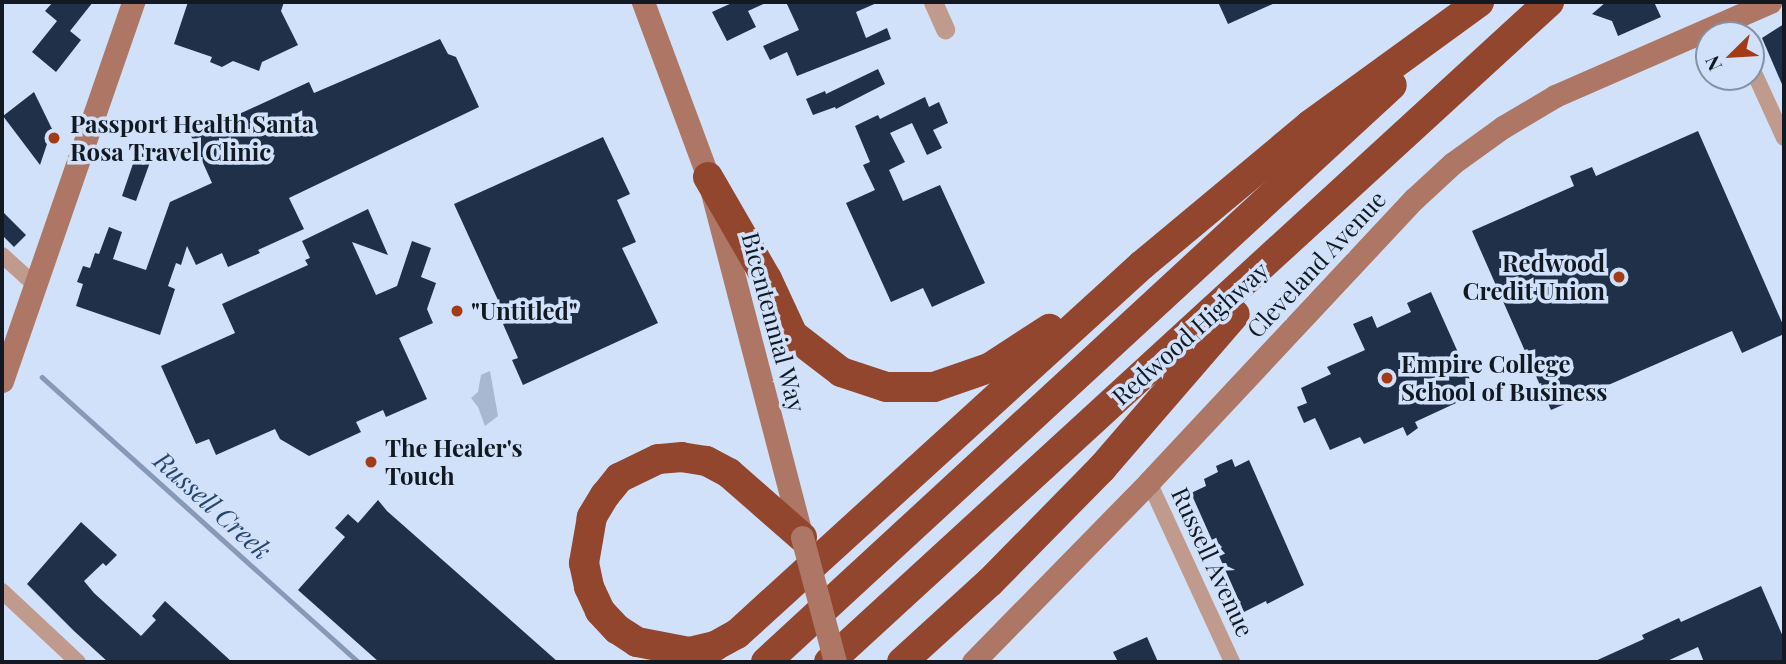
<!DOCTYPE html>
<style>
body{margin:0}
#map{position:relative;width:1786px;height:664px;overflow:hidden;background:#d1e1fa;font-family:"Playfair Display",serif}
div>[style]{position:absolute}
.green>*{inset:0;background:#a8b8d0}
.stream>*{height:4.5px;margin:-2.25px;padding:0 2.25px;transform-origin:2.25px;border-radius:2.25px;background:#869ab8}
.building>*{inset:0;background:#203048}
.minor>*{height:16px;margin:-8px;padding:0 8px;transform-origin:8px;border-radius:8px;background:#c09a8d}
.tertiary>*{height:19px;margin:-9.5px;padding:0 9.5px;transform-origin:9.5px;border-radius:9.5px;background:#c09a8d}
.secondary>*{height:23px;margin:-11.5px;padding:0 11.5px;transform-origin:11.5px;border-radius:11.5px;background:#ae7765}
.motorway>*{height:30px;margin:-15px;padding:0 15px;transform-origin:15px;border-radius:15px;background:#92462d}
.secondary-bridge>*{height:23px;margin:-11.5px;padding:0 11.5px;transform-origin:11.5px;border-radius:11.5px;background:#ae7765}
.dots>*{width:19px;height:19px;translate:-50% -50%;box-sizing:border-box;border:4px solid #d1e1fa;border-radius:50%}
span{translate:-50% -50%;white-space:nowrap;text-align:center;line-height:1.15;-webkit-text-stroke:7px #d1e1fa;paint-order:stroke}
.poi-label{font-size:24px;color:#121923;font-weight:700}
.left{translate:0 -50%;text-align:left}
.right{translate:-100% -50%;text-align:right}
.street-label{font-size:24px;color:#121923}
.water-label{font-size:26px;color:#28456e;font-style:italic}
.frame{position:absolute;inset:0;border:4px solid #121923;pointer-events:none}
.north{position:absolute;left:1695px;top:21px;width:70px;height:70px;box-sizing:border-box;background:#d1e1fa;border:2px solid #8591a4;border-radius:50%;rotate:246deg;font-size:19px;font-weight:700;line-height:28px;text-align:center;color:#121923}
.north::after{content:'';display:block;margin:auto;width:24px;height:32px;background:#a33c16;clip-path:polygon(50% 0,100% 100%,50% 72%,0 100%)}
</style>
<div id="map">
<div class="green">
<i style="clip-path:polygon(490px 371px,498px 416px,485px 426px,478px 407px,471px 398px,478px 392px,481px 375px)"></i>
</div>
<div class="stream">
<i style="left:42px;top:377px;width:426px;rotate:42deg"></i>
</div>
<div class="building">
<i style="clip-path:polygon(53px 2px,93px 2px,70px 31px,81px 40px,56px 72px,32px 52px,57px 21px,45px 11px)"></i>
<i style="clip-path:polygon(188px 2px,284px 2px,281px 11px,298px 45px,262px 62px,259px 71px,233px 61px,222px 67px,210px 62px,212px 57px,174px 44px)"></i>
<i style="clip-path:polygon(734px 2px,768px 2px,748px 11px,756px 27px,727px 41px,712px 12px)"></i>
<i style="clip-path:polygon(786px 2px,879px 2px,856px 12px,866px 38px,887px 28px,891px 39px,797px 76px,787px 52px,770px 60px,763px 46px,799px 30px)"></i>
<i style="clip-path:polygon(1218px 2px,1277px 2px,1228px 24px)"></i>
<i style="clip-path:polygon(1606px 2px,1654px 2px,1661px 17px,1618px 36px,1612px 21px,1592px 14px)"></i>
<i style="clip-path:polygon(1784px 24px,1784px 89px,1762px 38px)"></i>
<i style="clip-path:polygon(440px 39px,448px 54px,456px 57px,479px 107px,289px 198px,304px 229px,258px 250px,260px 253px,228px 267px,222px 253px,196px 265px,187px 246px,181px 265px,176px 263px,168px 286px,175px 289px,160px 335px,76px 306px,83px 284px,77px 282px,83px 266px,90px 268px,95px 253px,99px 254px,109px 227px,122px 232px,113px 259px,146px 270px,170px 202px,212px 183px,191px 136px,309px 82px,314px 93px)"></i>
<i style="clip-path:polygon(878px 69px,885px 84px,836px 109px,835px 107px,813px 115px,806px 99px,825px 91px,826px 94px)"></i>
<i style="clip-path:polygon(34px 92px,52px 129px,40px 165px,3px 116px)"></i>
<i style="clip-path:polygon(925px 97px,929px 107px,939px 102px,948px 123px,933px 130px,942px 148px,927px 155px,912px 123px,890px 133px,905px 162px,889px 170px,903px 201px,940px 185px,985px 283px,932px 307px,923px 288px,891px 302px,846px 203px,875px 190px,863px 165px,870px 162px,855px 126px,878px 115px,880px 119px)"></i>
<i style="clip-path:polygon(1698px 131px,1784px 327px,1784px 334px,1742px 353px,1732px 331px,1551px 410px,1472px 231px,1574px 186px,1570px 176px,1592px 167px,1596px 176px)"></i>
<i style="clip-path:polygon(603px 137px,630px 194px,617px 200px,636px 242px,622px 248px,658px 323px,523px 385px,512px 360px,518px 358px,503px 324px,508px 322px,454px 204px)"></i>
<i style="clip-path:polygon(138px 149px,153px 154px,136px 201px,122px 196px)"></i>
<i style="clip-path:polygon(368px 209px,388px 255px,352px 242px,376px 295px,397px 286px,412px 241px,431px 248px,421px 277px,436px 283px,427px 309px,433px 323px,399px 338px,427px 399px,386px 417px,383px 410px,356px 422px,361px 432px,309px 456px,280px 439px,275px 429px,216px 455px,209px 439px,196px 444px,161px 366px,235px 333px,222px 304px,308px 265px,305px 260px,310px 258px,302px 241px)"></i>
<i style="clip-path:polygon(2px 211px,26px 235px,14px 247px,2px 235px)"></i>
<i style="clip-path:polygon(1431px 292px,1473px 386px,1452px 396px,1456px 403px,1415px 422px,1418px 428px,1407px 436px,1403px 427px,1364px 444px,1360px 437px,1330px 450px,1315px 418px,1304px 423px,1297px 407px,1307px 403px,1301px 388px,1331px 374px,1327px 367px,1365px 350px,1353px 324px,1372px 316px,1377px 328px,1411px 312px,1407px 303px)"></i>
<i style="clip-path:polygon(1232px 459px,1235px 467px,1249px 460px,1304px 585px,1267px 604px,1266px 601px,1244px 612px,1191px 493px,1206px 486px,1204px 479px,1218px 472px,1216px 466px)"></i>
<i style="clip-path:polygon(378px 500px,387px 511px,558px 662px,379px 662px,298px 590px,345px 537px,335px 528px,348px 514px,358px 523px)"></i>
<i style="clip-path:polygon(81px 522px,117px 555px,106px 566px,103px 563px,84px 581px,94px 593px,141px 636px,156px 620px,152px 616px,165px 601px,232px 662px,108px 662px,74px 631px,27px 584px)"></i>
<i style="clip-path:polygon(1761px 586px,1784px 639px,1784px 662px,1704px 662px,1698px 647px,1665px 662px,1593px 662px,1644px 639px,1642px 635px,1679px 618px,1681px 622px)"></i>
<i style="clip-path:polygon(1147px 637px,1158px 662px,1118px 662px,1113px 652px)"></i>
</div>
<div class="minor">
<i style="left:1751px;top:66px;width:79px;rotate:65.4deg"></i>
<i style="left:2px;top:255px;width:45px;rotate:42.3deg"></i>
<i style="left:1149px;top:482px;width:198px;rotate:65.2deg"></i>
<i style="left:2px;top:591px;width:104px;rotate:43.1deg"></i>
</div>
<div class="tertiary">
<i style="left:933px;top:2px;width:30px;rotate:66deg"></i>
</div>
<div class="secondary">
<i style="left:643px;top:2px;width:187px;rotate:69.6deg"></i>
<i style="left:708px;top:177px;width:372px;rotate:75.4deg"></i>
<i style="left:2px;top:381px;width:401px;rotate:-70.9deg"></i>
<i style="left:973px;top:662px;width:252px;rotate:-45.6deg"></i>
<i style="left:1149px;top:482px;width:388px;rotate:-46.9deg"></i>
<i style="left:1414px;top:199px;width:53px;rotate:-42.7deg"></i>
<i style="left:1453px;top:163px;width:62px;rotate:-35.8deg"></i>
<i style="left:1503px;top:127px;width:61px;rotate:-30.8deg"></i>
<i style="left:1555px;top:96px;width:235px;rotate:-23.6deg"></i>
</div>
<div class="motorway">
<i style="left:708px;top:177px;width:118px;rotate:60deg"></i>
<i style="left:767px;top:279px;width:62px;rotate:65.1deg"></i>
<i style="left:793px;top:335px;width:61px;rotate:37.6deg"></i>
<i style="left:841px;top:372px;width:47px;rotate:18.4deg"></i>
<i style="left:886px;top:387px;width:48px"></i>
<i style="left:934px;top:387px;width:58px;rotate:-19.1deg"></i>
<i style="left:989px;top:368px;width:72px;rotate:-33deg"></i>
<i style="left:802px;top:537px;width:97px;rotate:-138.8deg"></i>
<i style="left:729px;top:473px;width:26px;rotate:-152deg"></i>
<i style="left:706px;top:461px;width:24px;rotate:-171deg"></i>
<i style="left:682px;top:457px;width:24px;rotate:175deg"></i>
<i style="left:658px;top:459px;width:43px;rotate:154deg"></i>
<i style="left:619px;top:478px;width:22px;rotate:129deg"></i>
<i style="left:605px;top:495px;width:26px;rotate:121deg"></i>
<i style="left:592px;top:517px;width:47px;rotate:99.9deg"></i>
<i style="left:584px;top:563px;width:25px;rotate:78deg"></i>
<i style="left:589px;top:587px;width:26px;rotate:65deg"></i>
<i style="left:600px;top:611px;width:25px;rotate:47deg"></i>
<i style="left:617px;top:629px;width:24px;rotate:33deg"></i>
<i style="left:637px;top:642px;width:53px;rotate:10.9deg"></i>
<i style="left:689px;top:652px;width:27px;rotate:-13deg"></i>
<i style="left:715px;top:646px;width:25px;rotate:-29deg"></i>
<i style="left:737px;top:634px;width:548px;rotate:-42.34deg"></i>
<i style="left:1142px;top:265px;width:219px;rotate:-39.8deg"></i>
<i style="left:1310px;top:125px;width:209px;rotate:-36deg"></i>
<i style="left:766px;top:662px;width:851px;rotate:-42.67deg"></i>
<i style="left:829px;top:662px;width:977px;rotate:-42.51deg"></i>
<i style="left:902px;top:662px;width:119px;rotate:-42.3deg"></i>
<i style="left:990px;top:582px;width:160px;rotate:-45.5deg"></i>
<i style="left:1102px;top:468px;width:203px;rotate:-49.2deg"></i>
</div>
<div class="secondary-bridge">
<i style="left:802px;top:537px;width:129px;rotate:75.2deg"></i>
</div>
<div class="dots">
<i style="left:54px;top:138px;background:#a33c16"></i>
<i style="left:1619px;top:277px;background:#a33c16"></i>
<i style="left:457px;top:311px;background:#a33c16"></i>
<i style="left:1387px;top:378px;background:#a33c16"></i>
<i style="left:371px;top:462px;background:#a33c16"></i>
</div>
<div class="poi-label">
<span class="left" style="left:70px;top:138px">Passport Health Santa<br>Rosa Travel Clinic</span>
<span class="right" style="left:1605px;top:277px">Redwood<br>Credit Union</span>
<span class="left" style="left:471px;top:311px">"Untitled"</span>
<span class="left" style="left:1401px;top:378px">Empire College<br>School of Business</span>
<span class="left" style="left:385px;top:462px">The Healer's<br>Touch</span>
</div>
<div class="street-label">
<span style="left:1316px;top:264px;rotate:-47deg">Cleveland Avenue</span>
<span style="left:774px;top:322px;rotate:75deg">Bicentennial Way</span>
<span style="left:1190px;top:333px;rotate:-42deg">Redwood Highway</span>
<span style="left:1213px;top:562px;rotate:65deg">Russell Avenue</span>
</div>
<div class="water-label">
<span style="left:213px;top:505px;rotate:42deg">Russell Creek</span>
</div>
<div class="frame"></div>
<div class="north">N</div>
</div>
